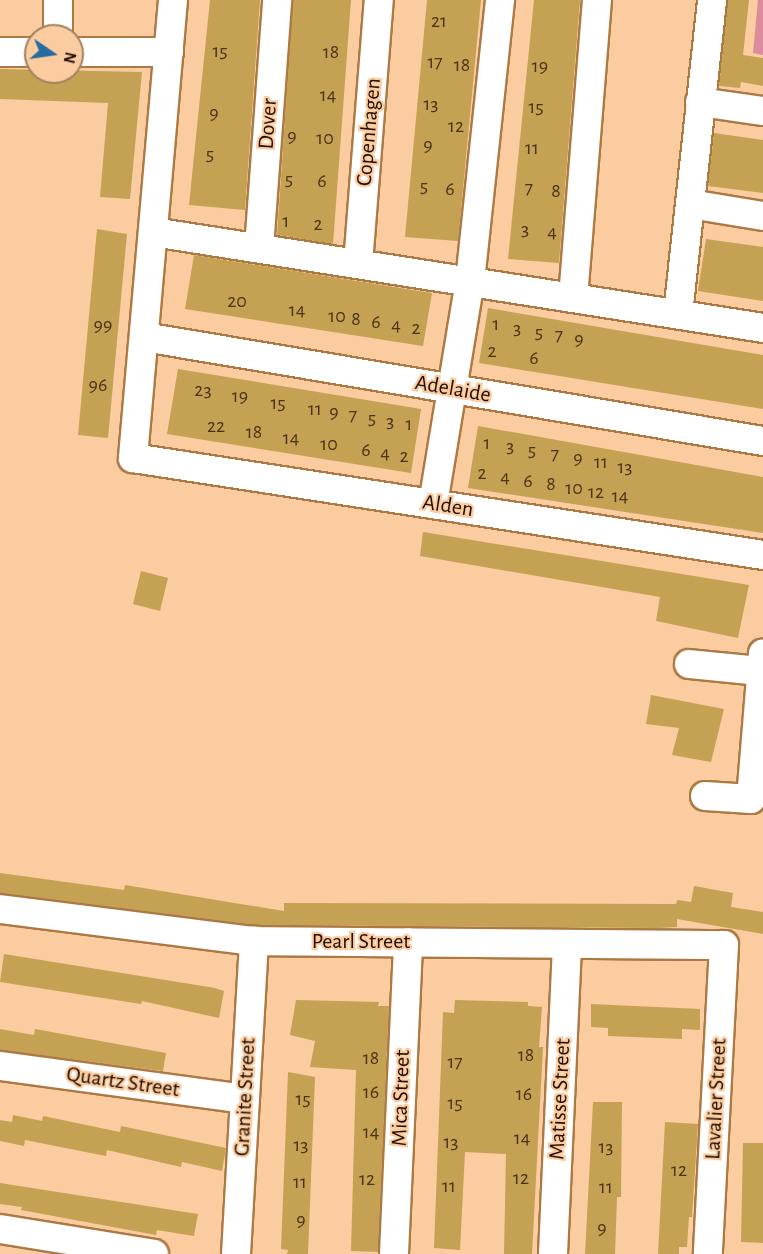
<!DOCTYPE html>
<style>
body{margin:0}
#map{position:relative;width:763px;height:1254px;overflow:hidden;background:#facca0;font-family:"Alegreya Sans",sans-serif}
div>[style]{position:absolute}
.green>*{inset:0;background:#dc8b9d}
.building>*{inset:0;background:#c5a153}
.roads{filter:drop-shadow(2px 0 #ad7943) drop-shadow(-2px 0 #ad7943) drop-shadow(0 2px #ad7943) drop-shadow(0 -2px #ad7943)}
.street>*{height:28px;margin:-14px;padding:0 14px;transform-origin:14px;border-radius:14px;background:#fff}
span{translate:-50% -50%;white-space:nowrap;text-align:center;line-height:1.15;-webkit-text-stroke:4.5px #facca0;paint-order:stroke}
.number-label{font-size:20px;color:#4a3215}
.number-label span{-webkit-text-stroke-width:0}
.street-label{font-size:22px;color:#210d00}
.north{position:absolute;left:24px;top:24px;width:60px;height:60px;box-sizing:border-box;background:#facca0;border:2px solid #a38060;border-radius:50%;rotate:103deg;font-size:16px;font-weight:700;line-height:24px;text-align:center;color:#210d00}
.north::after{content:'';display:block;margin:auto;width:21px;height:27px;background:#276ca1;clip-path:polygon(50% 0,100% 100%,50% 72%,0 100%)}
</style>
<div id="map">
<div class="green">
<i style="clip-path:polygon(758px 0,763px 0,763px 55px,753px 53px)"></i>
</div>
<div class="building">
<i style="clip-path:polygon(210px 0,260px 0,245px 210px,189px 205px)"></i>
<i style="clip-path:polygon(293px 0,351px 0,333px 244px,277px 235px)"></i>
<i style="clip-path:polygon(427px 0,481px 0,458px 241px,405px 237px)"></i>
<i style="clip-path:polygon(534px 0,580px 0,559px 263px,508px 259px)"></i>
<i style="clip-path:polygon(728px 0,749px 0,743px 55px,763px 58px,763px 86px,741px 82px,740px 88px,719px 86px)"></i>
<i style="clip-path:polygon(0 69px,142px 72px,130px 199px,100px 197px,108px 103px,0 99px)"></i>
<i style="clip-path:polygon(714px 133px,763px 140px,763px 193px,708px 186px)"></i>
<i style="clip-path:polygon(97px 229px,127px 234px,108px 438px,78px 435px)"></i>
<i style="clip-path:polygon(706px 239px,763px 247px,763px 301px,698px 291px)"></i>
<i style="clip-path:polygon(194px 255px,432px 293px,423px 346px,185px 309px)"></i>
<i style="clip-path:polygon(488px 308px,763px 355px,763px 409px,479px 363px)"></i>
<i style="clip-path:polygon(178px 369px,421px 409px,411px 473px,167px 434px)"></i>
<i style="clip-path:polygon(478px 426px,763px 477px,763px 533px,468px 488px)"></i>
<i style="clip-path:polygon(423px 532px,749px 585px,738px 638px,656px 621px,660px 597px,420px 556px)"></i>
<i style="clip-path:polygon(141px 571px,168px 578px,160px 611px,133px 604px)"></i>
<i style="clip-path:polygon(651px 695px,724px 709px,711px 762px,672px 755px,679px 728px,646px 724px)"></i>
<i style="clip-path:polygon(0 873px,124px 890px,125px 885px,284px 911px,284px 903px,676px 904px,677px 900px,691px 902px,694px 886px,733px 893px,731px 907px,763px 912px,763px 934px,677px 919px,677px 927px,659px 928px,255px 925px,0 893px)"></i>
<i style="clip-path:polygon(4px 954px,215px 988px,224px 991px,219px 1018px,142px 1001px,141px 1004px,0 982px)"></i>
<i style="clip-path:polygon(296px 1000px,379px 1002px,378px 1006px,389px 1006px,378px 1252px,351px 1251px,356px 1070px,310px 1067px,315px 1041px,290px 1035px)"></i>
<i style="clip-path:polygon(455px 1000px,528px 1002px,528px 1006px,542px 1007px,539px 1047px,543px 1047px,532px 1254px,504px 1254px,506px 1154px,465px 1152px,460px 1250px,434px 1248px,443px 1012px,454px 1013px)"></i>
<i style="clip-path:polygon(591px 1004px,700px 1009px,700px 1030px,682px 1029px,682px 1039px,608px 1036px,608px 1028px,591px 1027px)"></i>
<i style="clip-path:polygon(0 1029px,34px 1035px,35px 1029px,166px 1053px,163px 1071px,0 1050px)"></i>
<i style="clip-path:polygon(288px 1072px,315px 1077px,308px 1254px,287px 1254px,288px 1250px,281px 1249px)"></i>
<i style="clip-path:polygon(593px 1102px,622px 1102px,621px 1197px,617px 1197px,615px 1254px,585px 1254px)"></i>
<i style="clip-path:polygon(13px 1115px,42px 1121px,43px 1116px,120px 1132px,121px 1126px,226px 1148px,222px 1171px,182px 1162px,181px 1167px,107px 1150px,106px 1156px,25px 1140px,24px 1146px,0 1141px,0 1120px,12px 1122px)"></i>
<i style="clip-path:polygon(665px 1122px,698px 1124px,692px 1217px,689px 1217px,687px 1247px,679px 1247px,679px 1254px,658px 1254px)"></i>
<i style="clip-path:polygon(743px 1143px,763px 1143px,763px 1243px,741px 1242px)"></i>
<i style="clip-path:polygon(0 1183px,198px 1214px,194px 1236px,157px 1230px,156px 1235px,21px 1210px,22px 1207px,0 1204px)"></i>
</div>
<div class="roads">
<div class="street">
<i style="left:173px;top:0;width:460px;rotate:95deg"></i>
<i style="left:133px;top:458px;width:637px;rotate:8.75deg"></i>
<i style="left:58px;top:36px;width:36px;rotate:-90deg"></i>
<i style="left:0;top:52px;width:36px"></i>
<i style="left:72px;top:52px;width:97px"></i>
<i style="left:700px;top:102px;width:64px;rotate:8.1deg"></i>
<i style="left:690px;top:204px;width:74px;rotate:9.3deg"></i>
<i style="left:153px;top:232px;width:618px;rotate:8.94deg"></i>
<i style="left:259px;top:248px;width:249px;rotate:-85.8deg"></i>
<i style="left:358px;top:264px;width:265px;rotate:-85.5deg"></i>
<i style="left:573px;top:298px;width:299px;rotate:-85.4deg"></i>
<i style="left:678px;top:314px;width:316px;rotate:-83.8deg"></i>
<i style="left:144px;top:337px;width:628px;rotate:9.54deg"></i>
<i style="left:433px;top:504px;width:226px;rotate:-80.6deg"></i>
<i style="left:470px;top:281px;width:283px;rotate:-83.9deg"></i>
<i style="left:689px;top:664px;width:70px;rotate:5.7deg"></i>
<i style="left:705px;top:796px;width:46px;rotate:3.7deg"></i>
<i style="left:751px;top:799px;width:146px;rotate:-85.3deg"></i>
<i style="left:0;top:909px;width:256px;rotate:7.2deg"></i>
<i style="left:254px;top:941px;width:470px;rotate:0.5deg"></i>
<i style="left:724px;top:945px;width:309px;rotate:93deg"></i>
<i style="left:0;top:1066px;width:247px;rotate:7.7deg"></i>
<i style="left:0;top:1229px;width:156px;rotate:9.2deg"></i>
<i style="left:236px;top:1254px;width:314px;rotate:-86.7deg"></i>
<i style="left:394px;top:1254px;width:312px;rotate:-87.4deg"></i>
<i style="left:553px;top:1254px;width:310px;rotate:-87.4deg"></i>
</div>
</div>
<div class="number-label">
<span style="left:439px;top:21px">21</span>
<span style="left:220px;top:51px">15</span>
<span style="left:331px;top:52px">18</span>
<span style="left:435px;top:62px">17</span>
<span style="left:462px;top:65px">18</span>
<span style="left:540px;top:66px">19</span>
<span style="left:328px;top:95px">14</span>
<span style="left:431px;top:104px">13</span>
<span style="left:536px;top:107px">15</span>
<span style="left:214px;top:113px">9</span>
<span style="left:456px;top:126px">12</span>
<span style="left:292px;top:136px">9</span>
<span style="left:325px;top:138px">10</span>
<span style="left:428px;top:145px">9</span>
<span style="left:532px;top:148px">11</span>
<span style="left:210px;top:154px">5</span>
<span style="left:289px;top:179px">5</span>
<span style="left:322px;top:181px">6</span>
<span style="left:424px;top:186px">5</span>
<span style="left:529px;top:188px">7</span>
<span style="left:450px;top:189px">6</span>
<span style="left:556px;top:191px">8</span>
<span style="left:286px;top:221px">1</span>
<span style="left:318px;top:224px">2</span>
<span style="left:525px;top:229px">3</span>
<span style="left:552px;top:232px">4</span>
<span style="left:237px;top:301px">20</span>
<span style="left:297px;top:310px">14</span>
<span style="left:337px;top:316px">10</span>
<span style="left:356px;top:319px">8</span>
<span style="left:376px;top:322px">6</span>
<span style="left:496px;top:324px">1</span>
<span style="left:103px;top:325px">99</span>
<span style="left:396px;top:325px">4</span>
<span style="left:416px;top:328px">2</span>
<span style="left:517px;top:328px">3</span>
<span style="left:539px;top:332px">5</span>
<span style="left:559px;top:335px">7</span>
<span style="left:579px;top:339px">9</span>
<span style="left:492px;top:351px">2</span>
<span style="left:534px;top:358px">6</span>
<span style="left:98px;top:385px">96</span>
<span style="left:203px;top:390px">23</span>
<span style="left:240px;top:396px">19</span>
<span style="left:278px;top:403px">15</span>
<span style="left:315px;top:409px">11</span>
<span style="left:334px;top:412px">9</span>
<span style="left:353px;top:415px">7</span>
<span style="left:372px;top:418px">5</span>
<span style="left:390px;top:421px">3</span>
<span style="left:409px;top:424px">1</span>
<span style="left:216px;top:426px">22</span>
<span style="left:254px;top:432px">18</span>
<span style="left:291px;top:438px">14</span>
<span style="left:487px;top:443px">1</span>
<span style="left:329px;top:444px">10</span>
<span style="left:510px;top:446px">3</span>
<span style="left:366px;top:450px">6</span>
<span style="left:532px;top:450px">5</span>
<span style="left:385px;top:453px">4</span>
<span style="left:555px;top:454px">7</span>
<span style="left:404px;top:456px">2</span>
<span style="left:578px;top:458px">9</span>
<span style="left:601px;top:462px">11</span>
<span style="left:625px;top:467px">13</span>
<span style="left:482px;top:473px">2</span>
<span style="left:505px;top:477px">4</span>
<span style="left:528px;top:481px">6</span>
<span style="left:551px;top:484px">8</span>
<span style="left:574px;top:488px">10</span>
<span style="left:596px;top:492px">12</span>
<span style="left:620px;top:496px">14</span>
<span style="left:526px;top:1055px">18</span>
<span style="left:371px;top:1058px">18</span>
<span style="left:455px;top:1062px">17</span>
<span style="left:371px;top:1092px">16</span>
<span style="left:524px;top:1094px">16</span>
<span style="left:303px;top:1099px">15</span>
<span style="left:455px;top:1103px">15</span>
<span style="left:371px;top:1132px">14</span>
<span style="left:522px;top:1138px">14</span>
<span style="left:451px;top:1142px">13</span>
<span style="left:301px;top:1145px">13</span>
<span style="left:606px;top:1147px">13</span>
<span style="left:679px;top:1170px">12</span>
<span style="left:521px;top:1178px">12</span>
<span style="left:367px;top:1179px">12</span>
<span style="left:300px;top:1182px">11</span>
<span style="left:449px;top:1186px">11</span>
<span style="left:606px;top:1187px">11</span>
<span style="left:301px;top:1220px">9</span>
<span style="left:602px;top:1228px">9</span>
</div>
<div class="street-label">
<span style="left:268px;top:124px;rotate:-86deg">Dover</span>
<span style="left:369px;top:132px;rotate:-85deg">Copenhagen</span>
<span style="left:453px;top:389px;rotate:10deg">Adelaide</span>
<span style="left:448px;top:506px;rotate:9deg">Alden</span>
<span style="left:361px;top:942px">Pearl Street</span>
<span style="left:123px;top:1082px;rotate:8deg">Quartz Street</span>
<span style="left:245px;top:1097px;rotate:-87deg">Granite Street</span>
<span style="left:401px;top:1098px;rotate:-88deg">Mica Street</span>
<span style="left:560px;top:1099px;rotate:-87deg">Matisse Street</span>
<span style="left:716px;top:1099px;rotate:-87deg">Lavalier Street</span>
</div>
<div class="north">N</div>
</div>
